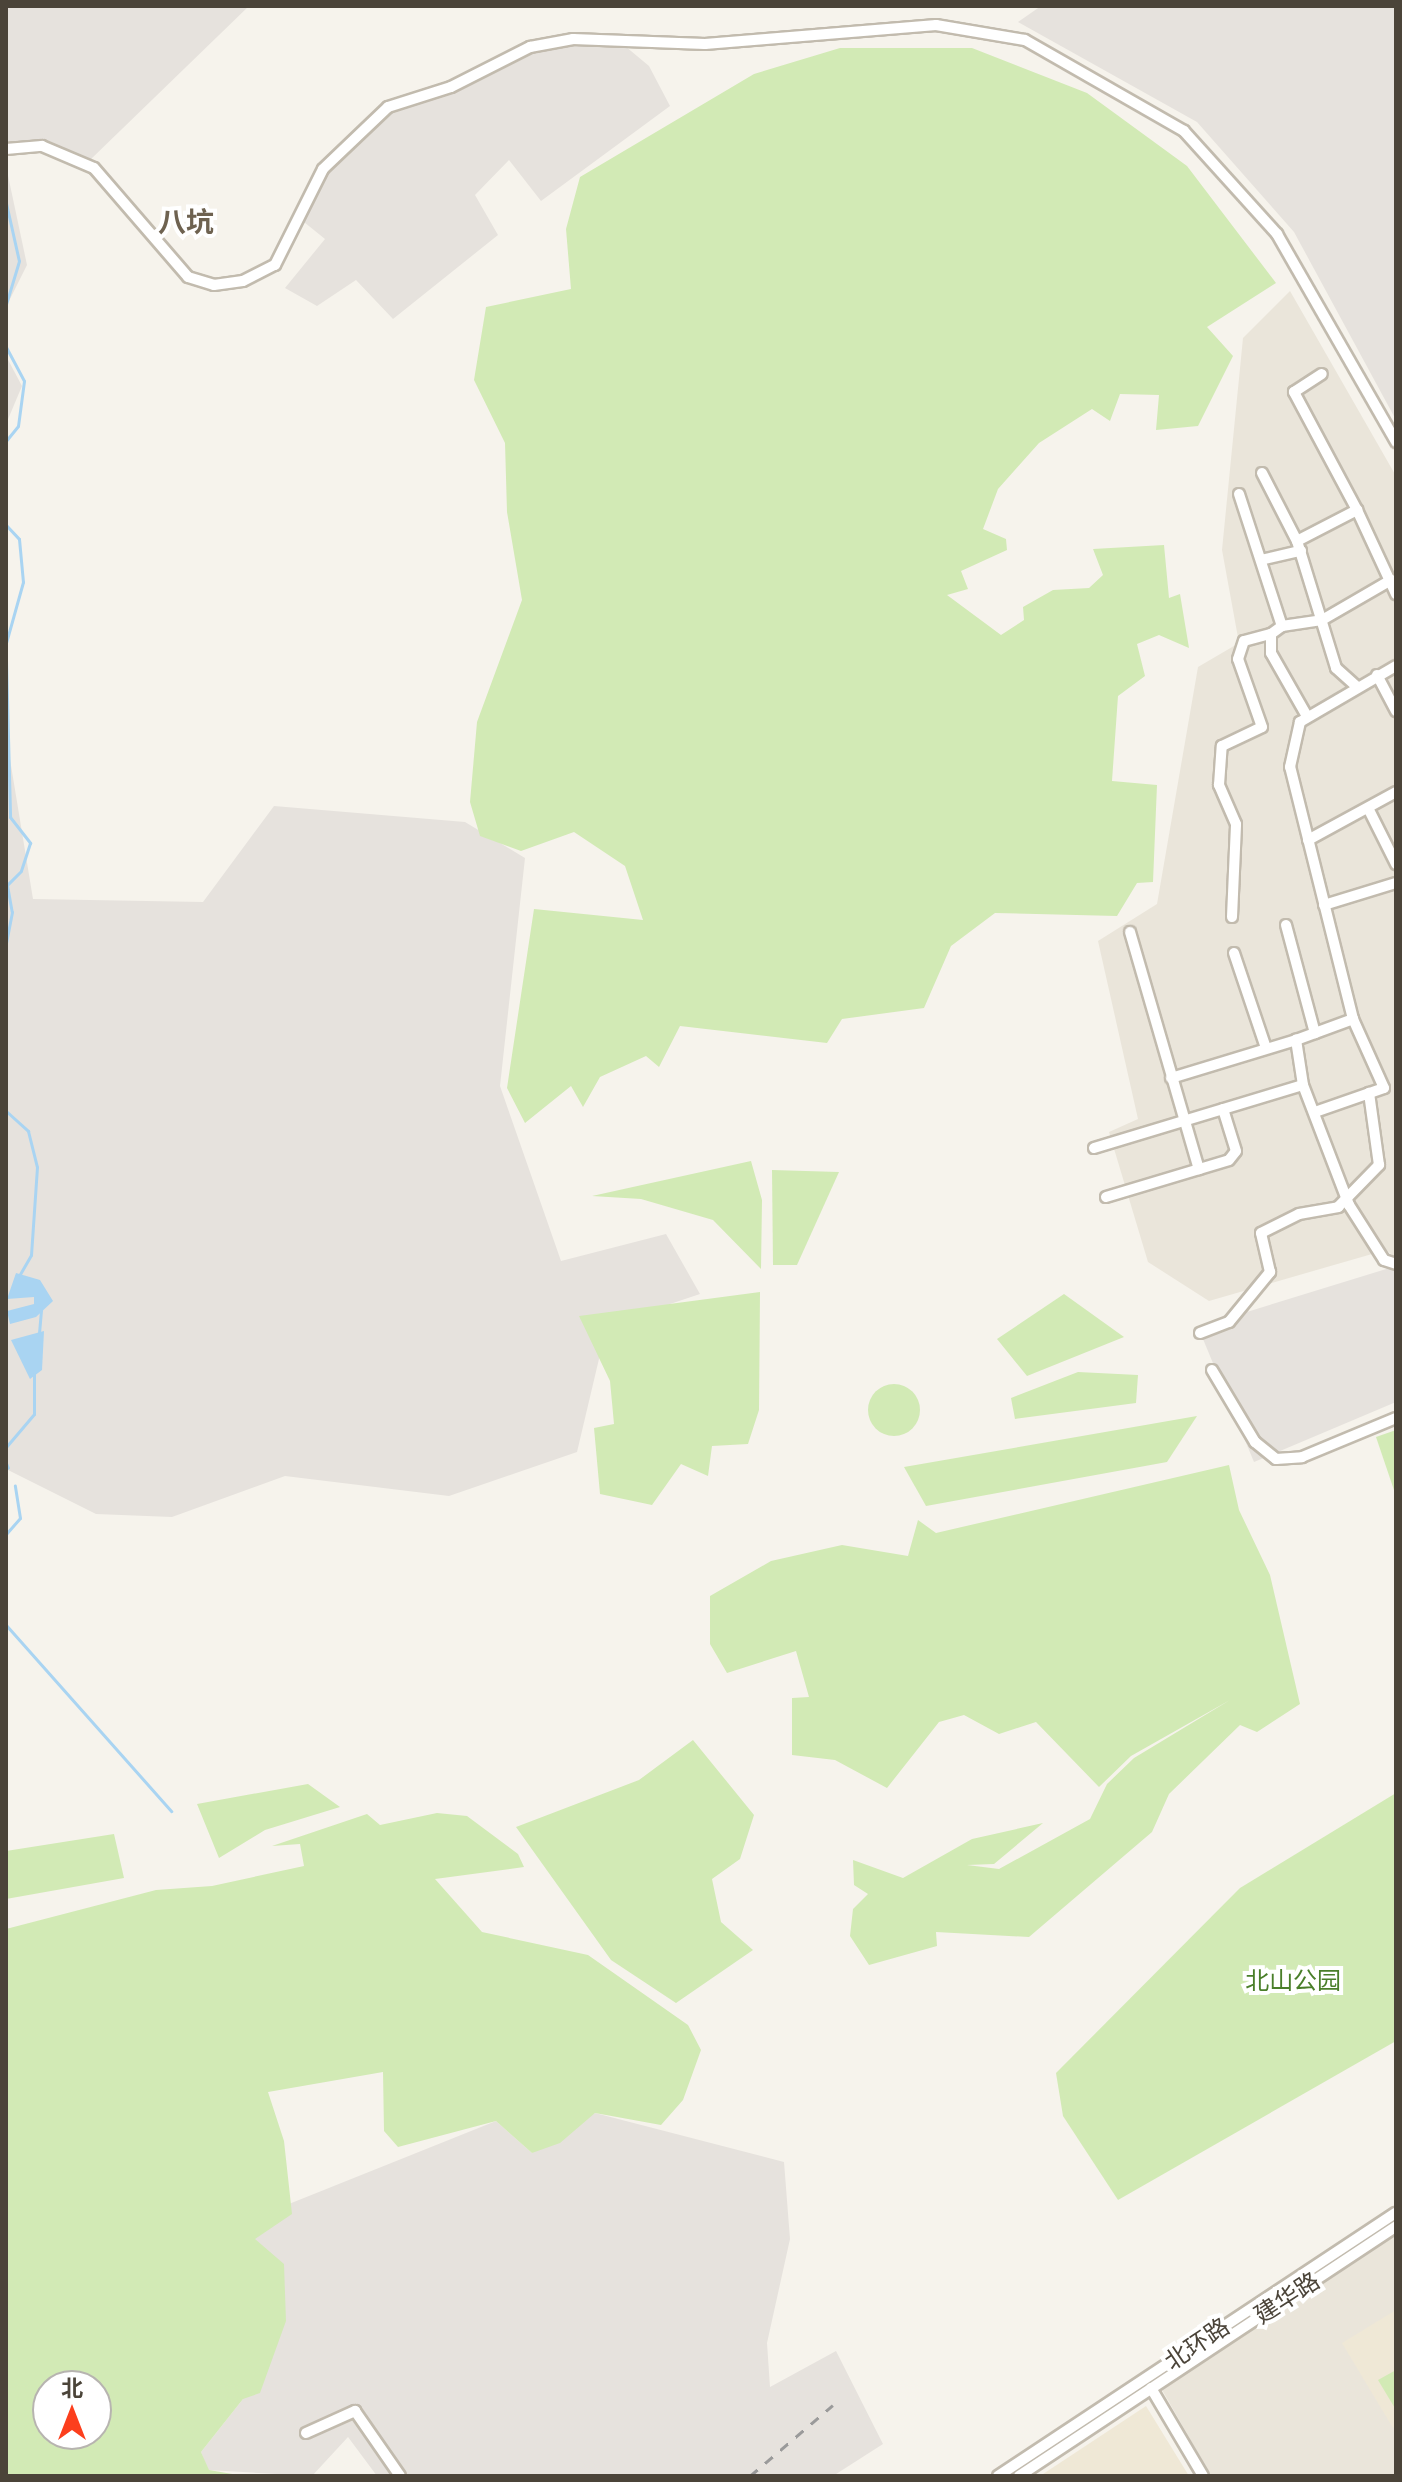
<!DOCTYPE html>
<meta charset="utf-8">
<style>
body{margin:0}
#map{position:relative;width:1402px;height:2482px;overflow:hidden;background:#f6f3ec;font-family:"IBM Plex Sans","Noto Sans SC",sans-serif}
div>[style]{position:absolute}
.residential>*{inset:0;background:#eae5da}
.industrial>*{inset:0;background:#e6e2dd}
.education>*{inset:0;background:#efe8d6}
.green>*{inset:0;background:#d2eab5}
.round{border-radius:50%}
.water>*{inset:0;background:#a9d4f2}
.stream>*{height:3px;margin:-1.5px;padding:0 1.5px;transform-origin:1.5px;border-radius:1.5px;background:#a9d4f2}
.roads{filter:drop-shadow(2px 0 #c2bbae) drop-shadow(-2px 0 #c2bbae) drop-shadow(0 2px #c2bbae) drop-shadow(0 -2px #c2bbae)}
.minor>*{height:10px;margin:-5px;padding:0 5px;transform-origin:5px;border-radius:5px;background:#fff}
.rail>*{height:3px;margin-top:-1.5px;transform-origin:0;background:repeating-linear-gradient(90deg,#9a9a9a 0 10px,transparent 0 20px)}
span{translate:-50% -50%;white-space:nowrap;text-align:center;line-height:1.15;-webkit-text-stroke:8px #fff;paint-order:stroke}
.park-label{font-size:24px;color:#4a7f2a}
.street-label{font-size:24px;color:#4b4439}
.quarter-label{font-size:28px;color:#6e6250;font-weight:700}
.frame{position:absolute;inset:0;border:8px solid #4b4439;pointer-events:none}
.north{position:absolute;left:32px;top:2370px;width:80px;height:80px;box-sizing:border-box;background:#fff;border:2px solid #b7b4b0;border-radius:50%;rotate:0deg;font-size:22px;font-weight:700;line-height:32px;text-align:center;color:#4b4439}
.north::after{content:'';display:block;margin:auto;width:28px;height:36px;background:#fc3f1d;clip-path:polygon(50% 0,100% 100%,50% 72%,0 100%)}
</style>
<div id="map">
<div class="residential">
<i style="clip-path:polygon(1290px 291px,1396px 476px,1396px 1258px,1386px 1250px,1209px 1301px,1148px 1262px,1109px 1132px,1138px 1119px,1098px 941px,1157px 904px,1198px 667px,1239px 643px,1222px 550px,1243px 338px)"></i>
<i style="clip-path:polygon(1396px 2234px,1396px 2476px,1211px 2476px,1161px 2388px)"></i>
</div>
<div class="industrial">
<i style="clip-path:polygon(6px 6px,249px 6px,90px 160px,6px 142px)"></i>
<i style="clip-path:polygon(1041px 6px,1396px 6px,1396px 420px,1294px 232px,1197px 122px,1018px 22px)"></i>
<i style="clip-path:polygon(619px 41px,649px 66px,670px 106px,541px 201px,509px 160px,475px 195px,498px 235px,393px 319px,356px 280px,317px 306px,285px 288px,325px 239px,299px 218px,332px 160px,388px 107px,451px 87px,530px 47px)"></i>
<i style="clip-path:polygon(6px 166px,27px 265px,6px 307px)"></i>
<i style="clip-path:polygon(6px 356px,22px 386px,6px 424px)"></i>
<i style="clip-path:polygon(6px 735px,33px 899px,203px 902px,274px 806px,465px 822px,525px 858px,500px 1086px,561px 1261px,666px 1234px,700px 1294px,607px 1325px,577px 1452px,449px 1496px,285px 1476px,172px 1517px,96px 1514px,6px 1469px)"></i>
<i style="clip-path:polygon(1396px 1266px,1396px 1402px,1254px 1462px,1198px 1327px)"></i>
<i style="clip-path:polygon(595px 2113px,784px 2162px,790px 2239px,767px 2343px,770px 2387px,836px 2351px,883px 2444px,833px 2476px,377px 2476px,348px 2437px,312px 2476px,208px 2470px,201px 2452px,243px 2399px,254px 2218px,496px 2121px,532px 2153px)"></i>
</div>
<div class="education">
<i style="clip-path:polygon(1396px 2310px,1396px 2426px,1393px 2428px,1342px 2343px)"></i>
<i style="clip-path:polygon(1146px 2406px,1189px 2476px,1040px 2476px)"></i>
</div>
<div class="green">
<i style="clip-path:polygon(840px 48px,972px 48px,1087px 93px,1187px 166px,1276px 283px,1207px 327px,1233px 356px,1198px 426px,1156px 430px,1159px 395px,1120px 394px,1110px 421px,1092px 409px,1039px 443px,998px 489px,983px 529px,1006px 539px,1007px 550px,961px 571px,968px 589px,947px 595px,1001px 635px,1024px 620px,1023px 607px,1053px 590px,1089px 588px,1103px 575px,1093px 549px,1164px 545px,1169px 598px,1180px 594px,1189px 648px,1159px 635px,1137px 644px,1145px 676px,1118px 696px,1112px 781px,1157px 785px,1153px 882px,1137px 883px,1117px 916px,995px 913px,951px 946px,924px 1008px,842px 1019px,827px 1043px,680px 1026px,659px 1067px,646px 1056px,600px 1077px,583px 1107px,571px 1086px,525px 1123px,507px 1088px,534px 909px,643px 920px,625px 866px,574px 832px,521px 851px,480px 836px,470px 802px,477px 722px,522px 600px,507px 512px,505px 443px,474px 380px,486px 307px,571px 289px,566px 229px,580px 177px,754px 74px)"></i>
<i style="clip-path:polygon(751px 1161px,762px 1200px,761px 1269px,713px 1220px,641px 1199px,592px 1196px)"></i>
<i style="clip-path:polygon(772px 1170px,839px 1172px,797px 1265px,773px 1265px)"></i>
<i style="clip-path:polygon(760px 1292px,759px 1410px,748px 1444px,712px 1446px,708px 1476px,681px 1464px,652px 1505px,600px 1494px,594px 1428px,614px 1424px,610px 1381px,579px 1316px)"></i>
<i style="clip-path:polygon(1064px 1294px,1124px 1337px,1027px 1376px,997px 1339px)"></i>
<i style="clip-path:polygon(1078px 1372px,1138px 1375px,1136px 1403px,1015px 1419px,1011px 1398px)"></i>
<i class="round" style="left:868px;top:1384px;width:52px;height:52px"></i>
<i style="clip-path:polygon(1197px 1416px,1167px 1462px,926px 1506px,904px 1467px)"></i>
<i style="clip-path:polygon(1396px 1430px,1396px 1496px,1376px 1437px)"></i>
<i style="clip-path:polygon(1229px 1465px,1239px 1510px,1270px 1575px,1300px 1704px,1257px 1732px,1240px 1725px,1169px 1794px,1152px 1832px,1029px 1937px,936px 1932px,937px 1946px,869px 1965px,850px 1936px,853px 1909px,868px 1894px,854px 1885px,853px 1860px,903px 1878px,972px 1839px,1043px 1823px,994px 1864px,967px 1865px,999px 1869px,1090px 1819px,1107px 1784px,1134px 1758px,1230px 1700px,1131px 1756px,1099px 1787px,1036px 1722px,999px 1734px,964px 1715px,939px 1722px,887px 1788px,835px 1760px,792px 1755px,792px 1698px,809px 1697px,796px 1651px,727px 1673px,710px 1644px,710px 1596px,771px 1561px,842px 1545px,908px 1556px,918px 1520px,936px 1533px)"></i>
<i style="clip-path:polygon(693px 1740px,754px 1815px,740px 1859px,712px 1879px,721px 1922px,753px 1950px,676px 2003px,611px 1960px,516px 1827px,639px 1780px)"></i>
<i style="clip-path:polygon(308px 1784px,340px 1807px,265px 1830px,219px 1858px,197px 1804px)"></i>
<i style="clip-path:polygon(1396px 1793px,1396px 2041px,1118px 2200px,1063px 2116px,1056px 2073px,1240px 1888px)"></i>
<i style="clip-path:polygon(evenodd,437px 1813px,467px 1816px,518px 1854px,524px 1867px,435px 1879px,482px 1932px,588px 1955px,688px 2025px,701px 2050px,683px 2100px,661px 2125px,595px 2113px,560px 2143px,532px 2153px,496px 2121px,398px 2147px,384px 2131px,383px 2072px,268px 2092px,284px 2141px,292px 2214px,255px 2239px,284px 2264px,286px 2321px,260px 2393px,243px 2399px,201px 2452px,209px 2470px,244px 2476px,6px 2476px,6px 1929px,156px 1890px,212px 1886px,304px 1866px,300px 1844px,272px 1846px,367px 1814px,380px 1825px,437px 1813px,48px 2386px,96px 2386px,96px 2434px,48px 2434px,48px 2386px)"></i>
<i style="clip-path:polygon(114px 1834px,124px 1878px,6px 1899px,6px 1851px)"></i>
<i style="clip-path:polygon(1396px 2370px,1396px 2410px,1378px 2380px)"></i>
</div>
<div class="water">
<i style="clip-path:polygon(16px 1273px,40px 1280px,53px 1301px,36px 1317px,10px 1324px,7px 1311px,34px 1304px,34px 1297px,7px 1299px)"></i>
<i style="clip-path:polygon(44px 1331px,42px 1370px,30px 1379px,11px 1340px)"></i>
</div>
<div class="stream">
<i style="left:6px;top:203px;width:59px;rotate:77.4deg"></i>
<i style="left:19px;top:261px;width:45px;rotate:106.8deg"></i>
<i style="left:6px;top:347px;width:38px;rotate:62deg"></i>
<i style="left:24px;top:381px;width:45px;rotate:97.6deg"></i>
<i style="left:18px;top:426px;width:19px;rotate:129deg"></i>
<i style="left:6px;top:525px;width:19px;rotate:47deg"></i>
<i style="left:19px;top:539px;width:43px;rotate:84.7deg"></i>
<i style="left:23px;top:582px;width:63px;rotate:105.6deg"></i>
<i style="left:6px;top:660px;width:157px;rotate:88.5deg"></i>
<i style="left:10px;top:817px;width:33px;rotate:52deg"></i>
<i style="left:30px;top:843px;width:29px;rotate:108deg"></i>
<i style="left:21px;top:871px;width:20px;rotate:135deg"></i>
<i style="left:7px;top:885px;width:27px;rotate:80deg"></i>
<i style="left:12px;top:912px;width:32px;rotate:101deg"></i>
<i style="left:6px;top:1111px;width:30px;rotate:42deg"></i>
<i style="left:28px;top:1131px;width:37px;rotate:76deg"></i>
<i style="left:37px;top:1167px;width:88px;rotate:93.9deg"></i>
<i style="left:31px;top:1255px;width:28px;rotate:120deg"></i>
<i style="left:39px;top:1333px;width:24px;rotate:-85deg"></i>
<i style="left:6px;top:1447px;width:43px;rotate:-49.7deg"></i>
<i style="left:34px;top:1414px;width:41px;rotate:-90deg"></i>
<i style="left:6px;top:1463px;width:5px;rotate:68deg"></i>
<i style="left:6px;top:1534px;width:21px;rotate:-49deg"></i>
<i style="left:20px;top:1518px;width:33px;rotate:-99deg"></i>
<i style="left:6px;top:1625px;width:249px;rotate:48.4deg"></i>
</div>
<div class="roads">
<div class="minor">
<i style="left:6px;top:149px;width:36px;rotate:-5deg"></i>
<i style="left:42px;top:146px;width:56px;rotate:22.9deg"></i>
<i style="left:94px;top:168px;width:144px;rotate:49.2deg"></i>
<i style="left:188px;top:277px;width:27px;rotate:17deg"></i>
<i style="left:214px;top:285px;width:29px;rotate:-8deg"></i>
<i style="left:243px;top:281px;width:36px;rotate:-27deg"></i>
<i style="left:275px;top:265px;width:107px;rotate:-63.4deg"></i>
<i style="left:323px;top:169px;width:90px;rotate:-43.6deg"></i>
<i style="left:388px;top:107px;width:66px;rotate:-17.6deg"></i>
<i style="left:451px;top:87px;width:89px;rotate:-26.9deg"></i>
<i style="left:530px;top:47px;width:44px;rotate:-10.5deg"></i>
<i style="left:573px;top:39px;width:132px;rotate:2.2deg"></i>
<i style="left:705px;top:44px;width:232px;rotate:-4.7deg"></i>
<i style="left:936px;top:25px;width:90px;rotate:9.6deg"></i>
<i style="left:1025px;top:40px;width:183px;rotate:29.8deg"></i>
<i style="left:1184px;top:131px;width:139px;rotate:47.9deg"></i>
<i style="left:1277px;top:234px;width:240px;rotate:60.2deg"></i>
<i style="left:1262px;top:473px;width:76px;rotate:62.8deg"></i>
<i style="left:1297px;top:541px;width:133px;rotate:72.9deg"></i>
<i style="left:1336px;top:668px;width:27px;rotate:42deg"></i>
<i style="left:1239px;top:494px;width:139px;rotate:72deg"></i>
<i style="left:1282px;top:626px;width:14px;rotate:144deg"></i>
<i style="left:1271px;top:634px;width:19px;rotate:90deg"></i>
<i style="left:1271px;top:653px;width:73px;rotate:60.3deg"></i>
<i style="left:1357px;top:510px;width:93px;rotate:65.1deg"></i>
<i style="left:1297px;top:541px;width:68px;rotate:-27.3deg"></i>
<i style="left:1357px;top:510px;width:134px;rotate:-118.1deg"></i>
<i style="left:1294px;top:392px;width:33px;rotate:-33deg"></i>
<i style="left:1265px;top:559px;width:37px;rotate:-13deg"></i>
<i style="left:1282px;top:626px;width:40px;rotate:-8.5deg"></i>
<i style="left:1322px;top:620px;width:80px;rotate:-30.1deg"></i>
<i style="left:1377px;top:675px;width:41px;rotate:62.2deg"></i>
<i style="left:1368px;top:808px;width:63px;rotate:63.4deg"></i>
<i style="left:1308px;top:840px;width:100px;rotate:-28.6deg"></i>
<i style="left:1324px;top:905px;width:75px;rotate:-17deg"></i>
<i style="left:1232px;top:917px;width:93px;rotate:-87.5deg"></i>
<i style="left:1236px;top:824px;width:43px;rotate:-113.6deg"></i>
<i style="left:1219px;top:785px;width:39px;rotate:-86deg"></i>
<i style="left:1222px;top:746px;width:44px;rotate:-25.4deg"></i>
<i style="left:1262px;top:727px;width:72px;rotate:-109.4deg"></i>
<i style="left:1238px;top:659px;width:19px;rotate:-72deg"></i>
<i style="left:1244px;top:641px;width:28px;rotate:-15deg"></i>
<i style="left:1286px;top:925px;width:112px;rotate:75deg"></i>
<i style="left:1130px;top:932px;width:247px;rotate:73.8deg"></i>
<i style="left:1234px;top:953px;width:100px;rotate:71.4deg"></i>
<i style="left:1171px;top:1078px;width:131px;rotate:-16.9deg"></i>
<i style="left:1303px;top:1085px;width:129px;rotate:69deg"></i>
<i style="left:1349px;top:1205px;width:65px;rotate:57.5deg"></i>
<i style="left:1384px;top:1260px;width:13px;rotate:18deg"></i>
<i style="left:1315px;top:1112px;width:73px;rotate:-19.2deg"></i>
<i style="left:1384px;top:1088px;width:76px;rotate:-114.2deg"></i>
<i style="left:1094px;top:1148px;width:218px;rotate:-16.8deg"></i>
<i style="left:1303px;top:1085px;width:46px;rotate:-98.8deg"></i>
<i style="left:1296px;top:1040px;width:61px;rotate:-20.2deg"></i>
<i style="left:1353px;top:1019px;width:260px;rotate:-104deg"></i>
<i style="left:1290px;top:767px;width:46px;rotate:-77.5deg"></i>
<i style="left:1300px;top:722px;width:111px;rotate:-30.3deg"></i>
<i style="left:1106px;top:1197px;width:128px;rotate:-16.7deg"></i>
<i style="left:1229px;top:1160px;width:11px;rotate:-52deg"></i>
<i style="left:1236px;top:1151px;width:44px;rotate:-107.2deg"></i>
<i style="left:1200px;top:1333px;width:31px;rotate:-21deg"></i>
<i style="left:1229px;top:1322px;width:65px;rotate:-50.6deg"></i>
<i style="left:1270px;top:1272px;width:40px;rotate:-103deg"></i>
<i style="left:1261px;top:1233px;width:42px;rotate:-26.6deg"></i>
<i style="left:1299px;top:1214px;width:40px;rotate:-10deg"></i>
<i style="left:1338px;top:1207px;width:59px;rotate:-45.7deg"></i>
<i style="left:1379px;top:1165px;width:73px;rotate:-97.9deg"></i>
<i style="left:1212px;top:1370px;width:84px;rotate:59.2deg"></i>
<i style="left:1255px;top:1442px;width:27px;rotate:39deg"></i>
<i style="left:1276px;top:1459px;width:26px;rotate:-4deg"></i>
<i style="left:1302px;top:1457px;width:102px;rotate:-22.5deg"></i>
<i style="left:1151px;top:2388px;width:102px;rotate:59.4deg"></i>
<i style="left:306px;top:2433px;width:54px;rotate:-24.2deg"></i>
<i style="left:355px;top:2411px;width:79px;rotate:55.3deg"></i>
<i style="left:998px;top:2476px;width:477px;rotate:-33.5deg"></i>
<i style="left:1019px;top:2476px;width:452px;rotate:-33.5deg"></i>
</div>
</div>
<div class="rail">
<i style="left:750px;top:2476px;width:109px;rotate:-40.5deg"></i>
</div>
<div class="park-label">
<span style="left:1293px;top:1981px">北山公园</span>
</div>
<div class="street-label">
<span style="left:1287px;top:2298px;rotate:-33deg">建华路</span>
<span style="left:1197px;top:2344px;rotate:-34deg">北环路</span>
</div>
<div class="quarter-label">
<span style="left:186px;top:222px">八坑</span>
</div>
<div class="frame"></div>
<div class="north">北</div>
</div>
